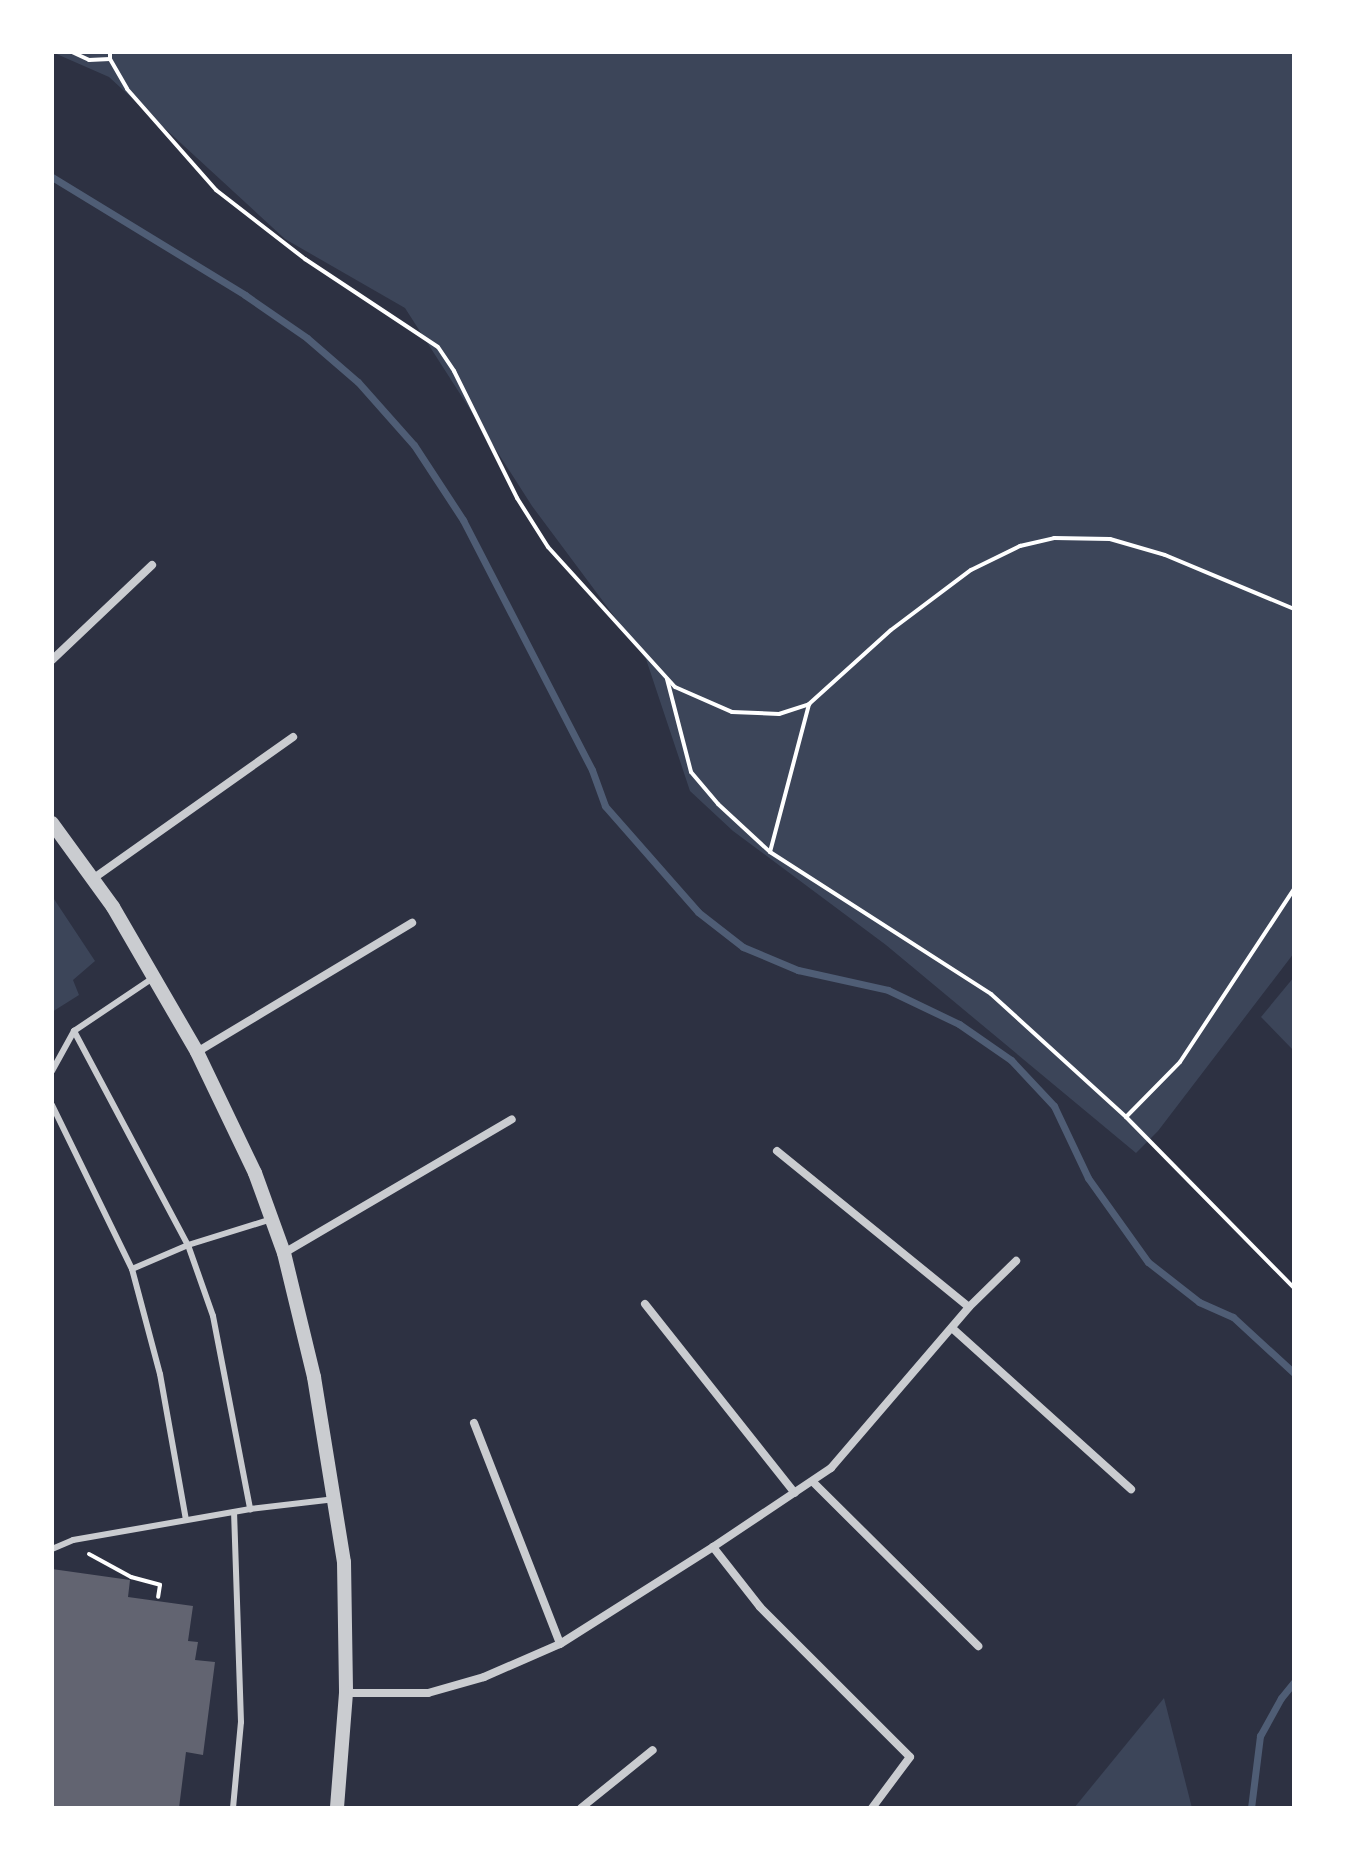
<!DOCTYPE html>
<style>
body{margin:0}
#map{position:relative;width:1346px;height:1860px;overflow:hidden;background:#2d3142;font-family:"Space Grotesk",sans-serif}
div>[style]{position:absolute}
.green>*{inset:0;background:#3c4559}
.stream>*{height:7px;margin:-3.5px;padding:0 3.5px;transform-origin:3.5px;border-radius:3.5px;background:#4f5d75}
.building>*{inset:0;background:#626471}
.path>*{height:4px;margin:-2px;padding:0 2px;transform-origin:2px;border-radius:2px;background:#fff}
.service>*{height:6px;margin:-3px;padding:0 3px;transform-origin:3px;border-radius:3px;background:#caccd0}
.minor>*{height:8px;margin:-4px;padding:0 4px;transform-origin:4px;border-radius:4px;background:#caccd0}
.tertiary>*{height:14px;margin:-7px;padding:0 7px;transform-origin:7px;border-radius:7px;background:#caccd0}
span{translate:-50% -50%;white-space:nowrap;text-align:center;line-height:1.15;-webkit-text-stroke:6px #fff;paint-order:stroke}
.frame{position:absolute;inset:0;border:54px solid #fff;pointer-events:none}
</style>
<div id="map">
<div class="green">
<i style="clip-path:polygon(52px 52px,1294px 52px,1294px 953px,1158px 1131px,1136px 1153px,886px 945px,733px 831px,690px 791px,646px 659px,532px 506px,405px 308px,285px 239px,109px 77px)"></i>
<i style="clip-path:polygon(52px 896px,95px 961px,73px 980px,79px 995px,52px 1012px)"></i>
<i style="clip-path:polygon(1294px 977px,1294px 1051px,1261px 1017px)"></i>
<i style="clip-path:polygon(1164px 1698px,1192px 1808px,1074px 1808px)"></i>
</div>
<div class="stream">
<i style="left:52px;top:177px;width:226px;rotate:31.4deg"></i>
<i style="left:245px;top:295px;width:75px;rotate:34.7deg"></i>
<i style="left:307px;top:338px;width:67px;rotate:40.8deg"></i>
<i style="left:358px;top:382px;width:84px;rotate:48.4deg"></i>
<i style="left:414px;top:445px;width:90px;rotate:56.8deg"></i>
<i style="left:463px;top:520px;width:281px;rotate:62.7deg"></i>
<i style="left:592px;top:770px;width:38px;rotate:70deg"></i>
<i style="left:605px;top:806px;width:141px;rotate:48.7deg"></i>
<i style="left:698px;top:912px;width:57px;rotate:37.9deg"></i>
<i style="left:743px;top:947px;width:60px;rotate:22.7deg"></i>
<i style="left:798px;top:970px;width:92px;rotate:12.5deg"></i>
<i style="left:888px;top:990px;width:79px;rotate:25.6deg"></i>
<i style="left:959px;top:1024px;width:63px;rotate:34.7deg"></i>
<i style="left:1011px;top:1060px;width:63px;rotate:46.9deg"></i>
<i style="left:1054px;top:1106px;width:80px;rotate:64.7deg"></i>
<i style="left:1088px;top:1178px;width:103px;rotate:54.5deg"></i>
<i style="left:1148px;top:1262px;width:65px;rotate:38.1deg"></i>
<i style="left:1199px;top:1302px;width:37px;rotate:24deg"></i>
<i style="left:1233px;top:1317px;width:83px;rotate:42.6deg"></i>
<i style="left:1251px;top:1808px;width:73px;rotate:-82.9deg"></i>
<i style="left:1260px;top:1736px;width:43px;rotate:-61.1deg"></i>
<i style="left:1281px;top:1698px;width:21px;rotate:-51deg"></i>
</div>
<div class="building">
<i style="clip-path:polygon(52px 1569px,130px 1580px,128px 1597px,193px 1606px,188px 1641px,198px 1642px,195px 1660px,215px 1662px,203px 1755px,186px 1752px,179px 1808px,52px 1808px)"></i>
</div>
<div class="path">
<i style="left:72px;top:52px;width:19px;rotate:25deg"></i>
<i style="left:89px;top:60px;width:21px;rotate:-3deg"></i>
<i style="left:110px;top:52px;width:7px;rotate:90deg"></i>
<i style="left:110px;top:59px;width:34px;rotate:60deg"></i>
<i style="left:127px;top:89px;width:135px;rotate:48.6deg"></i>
<i style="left:216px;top:190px;width:113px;rotate:37.8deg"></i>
<i style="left:305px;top:259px;width:159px;rotate:33.5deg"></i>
<i style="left:438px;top:347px;width:29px;rotate:56deg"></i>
<i style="left:454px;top:371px;width:142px;rotate:63.6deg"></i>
<i style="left:517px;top:498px;width:58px;rotate:57.7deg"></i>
<i style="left:548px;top:547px;width:189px;rotate:47.8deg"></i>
<i style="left:675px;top:687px;width:62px;rotate:23.7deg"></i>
<i style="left:732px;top:712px;width:47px;rotate:2.4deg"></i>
<i style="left:779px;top:714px;width:32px;rotate:-18deg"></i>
<i style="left:809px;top:704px;width:110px;rotate:-42.1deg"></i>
<i style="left:891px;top:630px;width:100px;rotate:-36.9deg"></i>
<i style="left:971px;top:570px;width:55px;rotate:-26.1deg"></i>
<i style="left:1020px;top:546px;width:35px;rotate:-13deg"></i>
<i style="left:1054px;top:538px;width:56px;rotate:1deg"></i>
<i style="left:1110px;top:539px;width:57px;rotate:16.2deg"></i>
<i style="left:1165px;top:555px;width:140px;rotate:22.7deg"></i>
<i style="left:667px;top:679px;width:96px;rotate:75.5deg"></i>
<i style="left:691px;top:772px;width:42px;rotate:49.8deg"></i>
<i style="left:718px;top:804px;width:71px;rotate:42.7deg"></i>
<i style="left:770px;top:852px;width:263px;rotate:32.7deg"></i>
<i style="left:991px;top:994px;width:183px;rotate:42.3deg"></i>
<i style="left:1126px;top:1117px;width:240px;rotate:45.5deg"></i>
<i style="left:770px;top:852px;width:153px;rotate:-75.2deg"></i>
<i style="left:1126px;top:1117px;width:77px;rotate:-45.5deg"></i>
<i style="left:1180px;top:1062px;width:207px;rotate:-56.6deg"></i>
<i style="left:89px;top:1554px;width:48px;rotate:28.7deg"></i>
<i style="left:131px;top:1577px;width:30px;rotate:15deg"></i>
<i style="left:160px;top:1585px;width:12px;rotate:99deg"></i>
</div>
<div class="service">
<i style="left:74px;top:1031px;width:242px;rotate:62deg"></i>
<i style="left:188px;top:1245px;width:75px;rotate:70.6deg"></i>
<i style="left:213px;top:1316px;width:197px;rotate:79.1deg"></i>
<i style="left:52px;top:1071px;width:46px;rotate:-61.2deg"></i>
<i style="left:74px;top:1031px;width:95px;rotate:-33.9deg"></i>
<i style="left:52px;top:1105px;width:182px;rotate:64deg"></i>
<i style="left:132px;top:1269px;width:109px;rotate:75.1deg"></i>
<i style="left:160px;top:1374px;width:148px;rotate:79.9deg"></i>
<i style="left:132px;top:1269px;width:61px;rotate:-23.2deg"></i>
<i style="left:188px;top:1245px;width:88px;rotate:-17.2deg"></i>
<i style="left:52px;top:1549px;width:23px;rotate:-23deg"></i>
<i style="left:73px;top:1540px;width:180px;rotate:-9.9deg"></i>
<i style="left:250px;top:1509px;width:86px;rotate:-6.7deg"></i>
<i style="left:233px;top:1808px;width:86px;rotate:-84.7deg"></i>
<i style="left:241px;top:1722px;width:210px;rotate:-91.9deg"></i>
</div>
<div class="minor">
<i style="left:52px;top:660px;width:138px;rotate:-43.5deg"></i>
<i style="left:94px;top:878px;width:244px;rotate:-35.3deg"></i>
<i style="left:197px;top:1052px;width:251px;rotate:-31deg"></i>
<i style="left:777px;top:1151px;width:247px;rotate:39.1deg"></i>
<i style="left:284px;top:1253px;width:264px;rotate:-30.4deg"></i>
<i style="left:645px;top:1304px;width:241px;rotate:51.6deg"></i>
<i style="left:952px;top:1328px;width:241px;rotate:42deg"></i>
<i style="left:474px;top:1423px;width:237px;rotate:68.7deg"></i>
<i style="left:813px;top:1482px;width:233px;rotate:44.8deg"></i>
<i style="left:713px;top:1547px;width:76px;rotate:51.9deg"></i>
<i style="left:760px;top:1607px;width:212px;rotate:45deg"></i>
<i style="left:910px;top:1757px;width:64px;rotate:126.7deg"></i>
<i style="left:346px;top:1693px;width:82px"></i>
<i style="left:428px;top:1693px;width:58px;rotate:-15.9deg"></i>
<i style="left:484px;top:1677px;width:83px;rotate:-23.5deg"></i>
<i style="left:560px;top:1644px;width:181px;rotate:-32.4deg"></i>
<i style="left:713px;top:1547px;width:142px;rotate:-33.8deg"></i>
<i style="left:831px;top:1468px;width:212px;rotate:-49.4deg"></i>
<i style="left:969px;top:1307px;width:66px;rotate:-44.4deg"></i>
<i style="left:581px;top:1808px;width:92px;rotate:-38.9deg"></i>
</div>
<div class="tertiary">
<i style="left:52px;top:823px;width:104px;rotate:54deg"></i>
<i style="left:113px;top:907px;width:168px;rotate:59.9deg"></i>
<i style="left:197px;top:1052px;width:134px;rotate:64.4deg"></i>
<i style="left:255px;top:1173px;width:85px;rotate:70.1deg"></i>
<i style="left:284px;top:1253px;width:128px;rotate:76.4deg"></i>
<i style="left:314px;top:1377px;width:187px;rotate:80.8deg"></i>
<i style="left:344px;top:1562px;width:131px;rotate:89.1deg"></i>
<i style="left:346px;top:1693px;width:115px;rotate:94.5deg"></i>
</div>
<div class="frame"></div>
</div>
